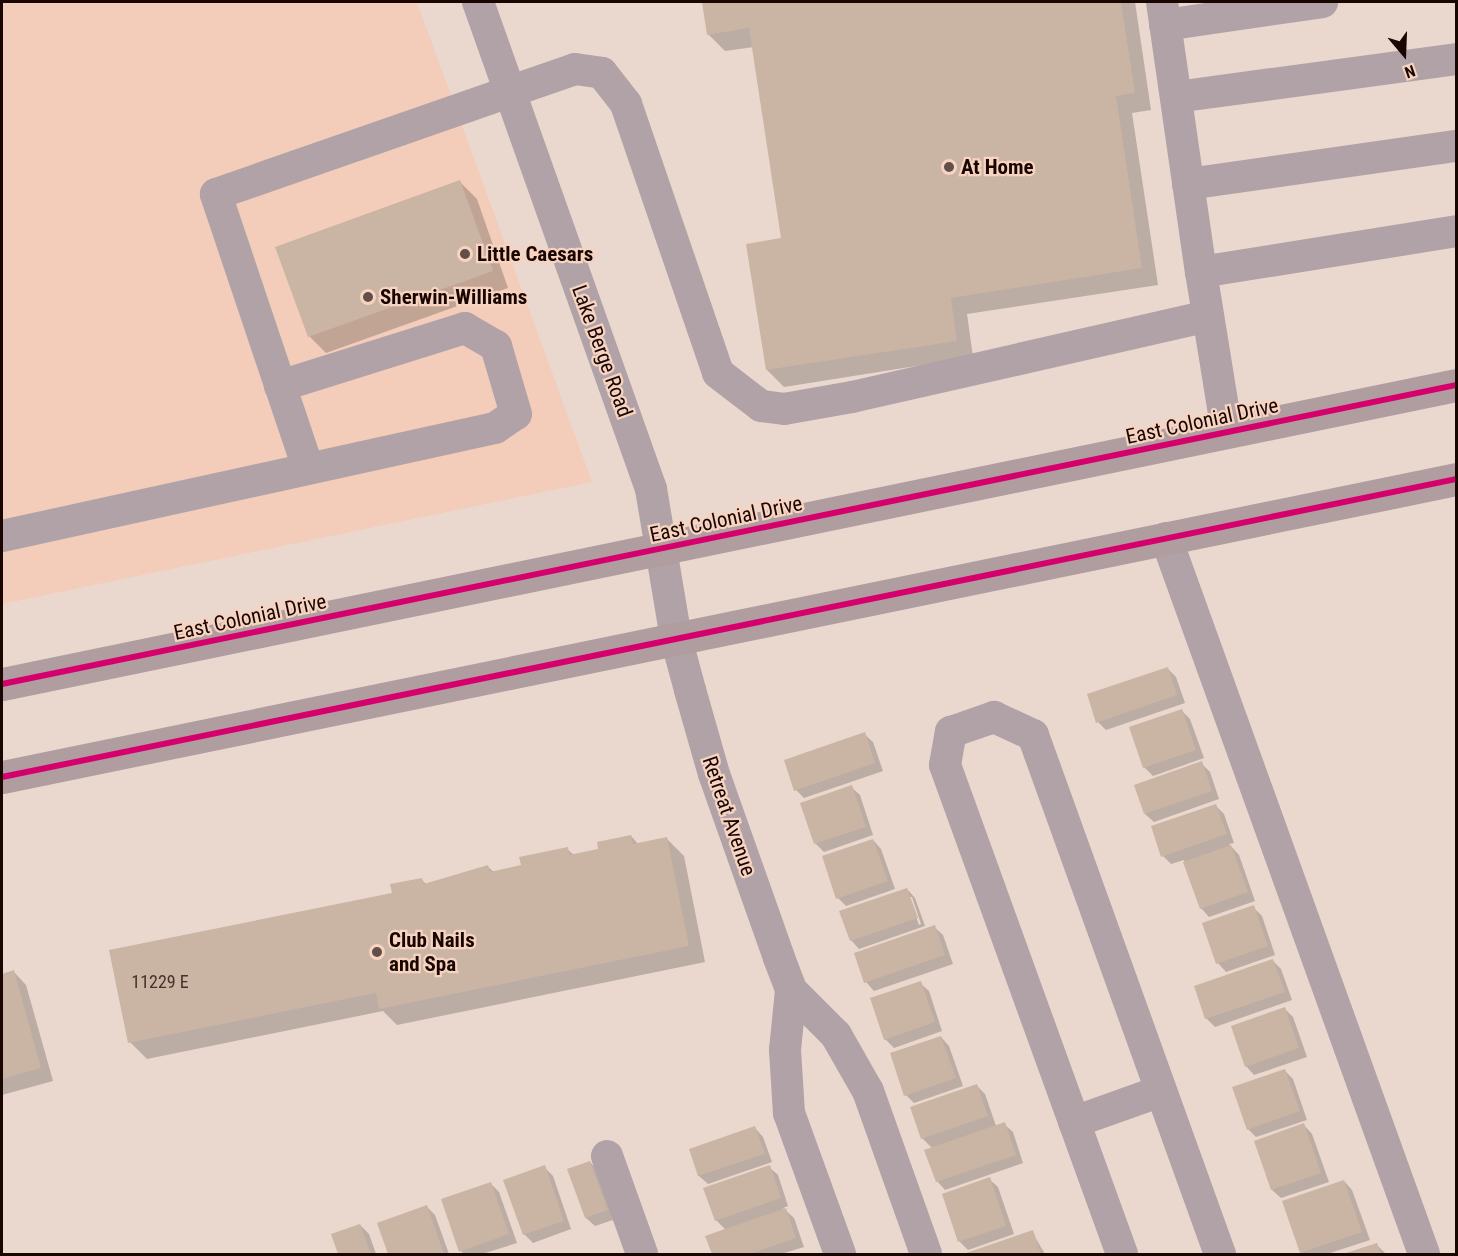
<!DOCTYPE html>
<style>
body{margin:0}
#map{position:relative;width:1458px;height:1256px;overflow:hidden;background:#ead7ce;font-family:"Roboto Condensed",sans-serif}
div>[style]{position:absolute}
.built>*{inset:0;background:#f3cdba}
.shadow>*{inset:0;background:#0003}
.building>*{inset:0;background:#cab4a3}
.minor>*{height:32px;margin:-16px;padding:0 16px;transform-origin:16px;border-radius:16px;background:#b1a2a7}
.highway>*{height:33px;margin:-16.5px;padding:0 16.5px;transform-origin:16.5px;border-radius:16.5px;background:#af9da0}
.cycleway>*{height:6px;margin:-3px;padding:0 3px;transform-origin:3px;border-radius:3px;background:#d6006c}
.dots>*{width:16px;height:16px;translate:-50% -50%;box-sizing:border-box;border:3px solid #f7d3c1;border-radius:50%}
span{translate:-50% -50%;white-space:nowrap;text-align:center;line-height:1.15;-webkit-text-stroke:4.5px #f7d3c1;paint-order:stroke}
.number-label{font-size:18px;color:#45322a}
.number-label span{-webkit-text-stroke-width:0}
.poi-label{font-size:21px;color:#190601;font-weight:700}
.left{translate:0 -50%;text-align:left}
.street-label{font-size:21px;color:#190601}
.frame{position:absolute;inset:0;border:3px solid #190601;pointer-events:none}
.north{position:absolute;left:1374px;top:24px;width:60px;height:60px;-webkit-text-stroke:4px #f7d3c1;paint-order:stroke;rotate:161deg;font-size:16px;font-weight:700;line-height:24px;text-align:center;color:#190601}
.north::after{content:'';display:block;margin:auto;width:21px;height:27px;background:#190601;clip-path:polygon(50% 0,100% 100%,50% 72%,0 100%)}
</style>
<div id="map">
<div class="built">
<i style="clip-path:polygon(2px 2px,417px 2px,592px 482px,2px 604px)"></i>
</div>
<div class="shadow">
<i style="clip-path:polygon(703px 2px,1135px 2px,1151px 110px,1132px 113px,1158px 285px,967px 314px,973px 357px,784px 387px,767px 370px,783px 239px,754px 47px,725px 51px,708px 34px)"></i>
<i style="clip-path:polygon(460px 182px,477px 199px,508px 288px,326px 353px,309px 336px)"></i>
<i style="clip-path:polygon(1167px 668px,1176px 677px,1185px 703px,1106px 730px,1098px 722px)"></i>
<i style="clip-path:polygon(1182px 711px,1190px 719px,1204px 758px,1153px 776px,1144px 767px)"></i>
<i style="clip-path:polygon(864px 734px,873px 742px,883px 771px,804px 798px,796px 790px)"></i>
<i style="clip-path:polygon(1201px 763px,1210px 772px,1219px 799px,1154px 822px,1145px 814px)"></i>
<i style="clip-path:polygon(851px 787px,860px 795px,873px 835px,824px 852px,816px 844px,802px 804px)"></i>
<i style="clip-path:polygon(1216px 806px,1224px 814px,1234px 843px,1229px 844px,1239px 855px,1255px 901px,1209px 917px,1201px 908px,1184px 860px,1171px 864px,1163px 856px)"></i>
<i style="clip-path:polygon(631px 836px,639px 845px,667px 839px,684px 856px,705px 962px,397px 1025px,383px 1011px,147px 1059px,130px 1042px,422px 880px,427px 885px,488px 867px,494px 872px,523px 867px,567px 849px,574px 855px,600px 850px)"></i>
<i style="clip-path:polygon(873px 840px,881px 849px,895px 889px,846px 906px,838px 898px)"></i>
<i style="clip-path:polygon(evenodd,907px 889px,915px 898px,925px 926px,859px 949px,851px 940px,907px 889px,909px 897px,912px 897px,921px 924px,919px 925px,909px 897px)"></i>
<i style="clip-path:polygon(1253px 907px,1262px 916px,1275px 955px,1226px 972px,1218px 963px)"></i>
<i style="clip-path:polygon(934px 927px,943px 935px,953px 964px,874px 991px,866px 982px,856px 954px)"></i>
<i style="clip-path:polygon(1273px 961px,1281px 969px,1292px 1000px,1215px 1027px,1206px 1018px)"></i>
<i style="clip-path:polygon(14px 972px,26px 985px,53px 1081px,2px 1095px,2px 975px)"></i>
<i style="clip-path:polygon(920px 983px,929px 991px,942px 1031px,894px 1048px,885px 1039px)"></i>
<i style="clip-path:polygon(1285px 1009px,1293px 1017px,1307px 1057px,1254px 1075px,1246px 1066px)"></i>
<i style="clip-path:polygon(941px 1037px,949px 1046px,963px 1086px,914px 1103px,906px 1095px)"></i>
<i style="clip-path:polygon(1285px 1071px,1293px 1079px,1307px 1120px,1256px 1137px,1248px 1129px)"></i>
<i style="clip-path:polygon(977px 1086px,985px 1094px,996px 1126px,1004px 1124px,1013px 1132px,1023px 1163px,945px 1190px,937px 1181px,932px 1148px,922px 1138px)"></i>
<i style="clip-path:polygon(1304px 1125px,1312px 1134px,1329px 1182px,1281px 1198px,1272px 1190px)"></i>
<i style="clip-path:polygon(755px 1128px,763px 1137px,772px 1162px,708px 1184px,699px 1176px,691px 1150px)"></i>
<i style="clip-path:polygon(590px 1162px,598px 1171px,616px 1219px,595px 1226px,586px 1218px,569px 1170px)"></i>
<i style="clip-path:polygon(544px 1167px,553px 1176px,571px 1229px,533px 1243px,524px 1234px)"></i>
<i style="clip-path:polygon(769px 1167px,778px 1175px,788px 1206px,783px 1208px,794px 1218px,804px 1247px,781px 1254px,713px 1254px,707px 1237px,726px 1230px,716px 1220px)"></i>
<i style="clip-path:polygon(989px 1179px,998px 1187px,1014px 1234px,968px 1250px,960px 1242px,944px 1194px)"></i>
<i style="clip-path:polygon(1344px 1181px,1352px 1190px,1370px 1240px,1327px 1254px,1304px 1254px,1301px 1252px)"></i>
<i style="clip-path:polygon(491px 1184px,499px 1192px,517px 1243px,482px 1254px,464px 1254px,461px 1251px)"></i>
<i style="clip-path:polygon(427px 1207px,435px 1215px,449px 1254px,390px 1254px,379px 1223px)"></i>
<i style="clip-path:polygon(360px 1225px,369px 1234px,376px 1254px,340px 1254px,333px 1235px)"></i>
<i style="clip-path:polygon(1032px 1232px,1045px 1254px,967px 1254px)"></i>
<i style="clip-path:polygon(1376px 1244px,1386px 1254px,1347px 1254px)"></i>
</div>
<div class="building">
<i style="clip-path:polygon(702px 2px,1121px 2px,1135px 93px,1116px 96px,1142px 268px,951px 298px,957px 341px,766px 370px,746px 244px,781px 238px,749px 28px,707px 35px)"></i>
<i style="clip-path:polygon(460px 180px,493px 271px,308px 337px,275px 247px)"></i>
<i style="clip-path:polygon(1168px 667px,1177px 695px,1096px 723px,1087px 694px)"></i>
<i style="clip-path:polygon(1182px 709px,1196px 750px,1143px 768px,1129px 727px)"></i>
<i style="clip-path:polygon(865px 732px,875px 763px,794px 791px,784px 760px)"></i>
<i style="clip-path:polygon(1202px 761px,1212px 791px,1144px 814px,1134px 785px)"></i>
<i style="clip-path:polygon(852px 785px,866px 827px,814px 844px,800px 803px)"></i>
<i style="clip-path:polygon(1216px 804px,1227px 834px,1161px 857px,1151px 826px)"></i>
<i style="clip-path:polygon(631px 835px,633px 844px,667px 837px,689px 946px,379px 1009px,376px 993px,128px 1043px,109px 950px,392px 893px,390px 884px,422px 878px,424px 884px,488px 865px,490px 872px,521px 865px,519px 857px,568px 847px,569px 855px,598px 849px,597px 842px)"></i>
<i style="clip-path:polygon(873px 839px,888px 881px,836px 899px,822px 856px)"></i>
<i style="clip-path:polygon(1231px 845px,1248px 892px,1200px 909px,1183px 862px)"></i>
<i style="clip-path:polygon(907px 888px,918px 918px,850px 941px,839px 911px)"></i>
<i style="clip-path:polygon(1254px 905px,1268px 946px,1216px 964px,1202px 923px)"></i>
<i style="clip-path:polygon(935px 925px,945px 955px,864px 983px,854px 953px)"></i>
<i style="clip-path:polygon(1273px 959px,1285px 992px,1205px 1019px,1194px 986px)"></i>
<i style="clip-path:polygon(14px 970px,41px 1068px,2px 1079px,2px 974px)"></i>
<i style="clip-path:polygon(921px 981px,935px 1022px,884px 1040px,870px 998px)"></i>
<i style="clip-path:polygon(1285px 1007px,1299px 1048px,1245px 1067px,1231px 1026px)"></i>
<i style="clip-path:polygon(941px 1036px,956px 1078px,904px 1096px,890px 1053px)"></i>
<i style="clip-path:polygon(1285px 1069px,1300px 1111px,1247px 1130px,1232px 1087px)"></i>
<i style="clip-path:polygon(977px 1084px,988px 1116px,921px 1139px,910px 1107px)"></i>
<i style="clip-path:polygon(1005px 1122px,1016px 1155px,936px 1182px,924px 1150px)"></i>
<i style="clip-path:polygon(1304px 1123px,1321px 1173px,1271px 1190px,1254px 1141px)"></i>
<i style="clip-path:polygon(755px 1126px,765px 1154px,698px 1176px,689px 1149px)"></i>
<i style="clip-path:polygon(590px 1161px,608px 1210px,585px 1218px,567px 1169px)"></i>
<i style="clip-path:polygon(545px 1165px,564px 1221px,523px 1235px,503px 1180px)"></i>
<i style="clip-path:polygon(770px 1165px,781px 1198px,715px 1221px,703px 1188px)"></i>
<i style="clip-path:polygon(990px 1177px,1006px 1226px,958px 1242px,942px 1194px)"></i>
<i style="clip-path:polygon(1344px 1180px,1362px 1232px,1300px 1253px,1282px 1201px)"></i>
<i style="clip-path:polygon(491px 1182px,509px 1234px,459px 1252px,441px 1199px)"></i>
<i style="clip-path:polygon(427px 1205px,444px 1254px,388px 1254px,377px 1223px)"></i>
<i style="clip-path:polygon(786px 1208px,796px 1238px,750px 1254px,712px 1254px,705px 1236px)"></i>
<i style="clip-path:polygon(360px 1224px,371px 1254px,338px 1254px,331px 1234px)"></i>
<i style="clip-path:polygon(1033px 1230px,1041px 1254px,963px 1254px)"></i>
<i style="clip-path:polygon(1377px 1243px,1381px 1254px,1343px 1254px)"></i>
</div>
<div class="minor">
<i style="left:478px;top:2px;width:517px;rotate:70.44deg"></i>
<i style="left:651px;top:489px;width:151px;rotate:80.5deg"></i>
<i style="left:676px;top:638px;width:54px;rotate:74.9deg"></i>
<i style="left:690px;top:690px;width:87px;rotate:74.1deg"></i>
<i style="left:714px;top:774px;width:195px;rotate:70.5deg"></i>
<i style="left:779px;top:958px;width:34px;rotate:69deg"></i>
<i style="left:791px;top:990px;width:64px;rotate:45deg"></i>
<i style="left:836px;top:1035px;width:64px;rotate:60.3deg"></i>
<i style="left:868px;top:1091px;width:173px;rotate:70.4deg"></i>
<i style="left:1162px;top:2px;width:273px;rotate:81.8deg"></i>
<i style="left:1165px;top:25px;width:159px;rotate:-8.3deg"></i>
<i style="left:1176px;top:97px;width:283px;rotate:-7.7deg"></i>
<i style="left:1188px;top:184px;width:271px;rotate:-8.1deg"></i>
<i style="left:1227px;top:432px;width:162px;rotate:-99.2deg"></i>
<i style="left:1201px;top:272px;width:258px;rotate:-9.1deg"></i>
<i style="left:308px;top:468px;width:289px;rotate:-108.6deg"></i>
<i style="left:216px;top:194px;width:380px;rotate:-19.2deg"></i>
<i style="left:575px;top:69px;width:27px;rotate:8deg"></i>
<i style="left:602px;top:73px;width:39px;rotate:52deg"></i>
<i style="left:626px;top:104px;width:284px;rotate:71.1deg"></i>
<i style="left:718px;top:373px;width:54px;rotate:37.5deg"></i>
<i style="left:761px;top:406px;width:23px;rotate:7deg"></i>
<i style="left:784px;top:409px;width:69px;rotate:-10deg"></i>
<i style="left:852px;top:397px;width:365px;rotate:-12.8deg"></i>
<i style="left:2px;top:536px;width:505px;rotate:-12.36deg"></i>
<i style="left:495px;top:428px;width:25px;rotate:-34deg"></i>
<i style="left:516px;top:414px;width:71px;rotate:-106.4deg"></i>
<i style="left:496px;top:346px;width:36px;rotate:-150deg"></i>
<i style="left:465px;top:328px;width:194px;rotate:162.6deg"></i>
<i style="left:1166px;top:538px;width:761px;rotate:70.18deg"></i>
<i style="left:791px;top:990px;width:60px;rotate:95.7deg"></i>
<i style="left:785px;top:1050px;width:63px;rotate:86.4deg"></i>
<i style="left:789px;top:1113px;width:150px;rotate:70.1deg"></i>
<i style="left:1074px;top:1122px;width:92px;rotate:-19.6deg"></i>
<i style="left:607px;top:1156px;width:104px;rotate:70.3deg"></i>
<i style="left:1122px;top:1254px;width:520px;rotate:-109.9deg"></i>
<i style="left:945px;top:765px;width:34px;rotate:-80deg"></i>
<i style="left:951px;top:732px;width:46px;rotate:-19.2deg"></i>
<i style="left:994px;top:717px;width:43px;rotate:24.8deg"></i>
<i style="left:1033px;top:735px;width:552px;rotate:70.19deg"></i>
</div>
<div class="highway">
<i style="left:2px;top:684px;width:1484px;rotate:-11.62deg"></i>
<i style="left:2px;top:777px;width:1484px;rotate:-11.58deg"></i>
</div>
<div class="cycleway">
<i style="left:2px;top:684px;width:1484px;rotate:-11.62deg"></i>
<i style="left:2px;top:777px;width:1484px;rotate:-11.58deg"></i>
</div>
<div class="dots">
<i style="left:949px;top:167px;background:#624f49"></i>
<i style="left:465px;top:254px;background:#624f49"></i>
<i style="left:368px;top:297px;background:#624f49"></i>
<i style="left:377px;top:952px;background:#624f49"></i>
</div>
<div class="number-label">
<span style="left:160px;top:982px">11229 E</span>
</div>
<div class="poi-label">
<span class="left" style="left:961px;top:167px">At Home</span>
<span class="left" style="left:477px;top:254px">Little Caesars</span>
<span class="left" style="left:380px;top:297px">Sherwin-Williams</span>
<span class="left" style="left:389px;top:952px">Club Nails<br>and Spa</span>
</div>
<div class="street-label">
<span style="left:602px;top:351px;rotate:70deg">Lake Berge Road</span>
<span style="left:1202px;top:421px;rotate:-12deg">East Colonial Drive</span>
<span style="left:726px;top:519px;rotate:-12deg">East Colonial Drive</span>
<span style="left:250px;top:617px;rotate:-12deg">East Colonial Drive</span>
<span style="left:729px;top:816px;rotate:71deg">Retreat Avenue</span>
</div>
<div class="frame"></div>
<div class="north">N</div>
</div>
